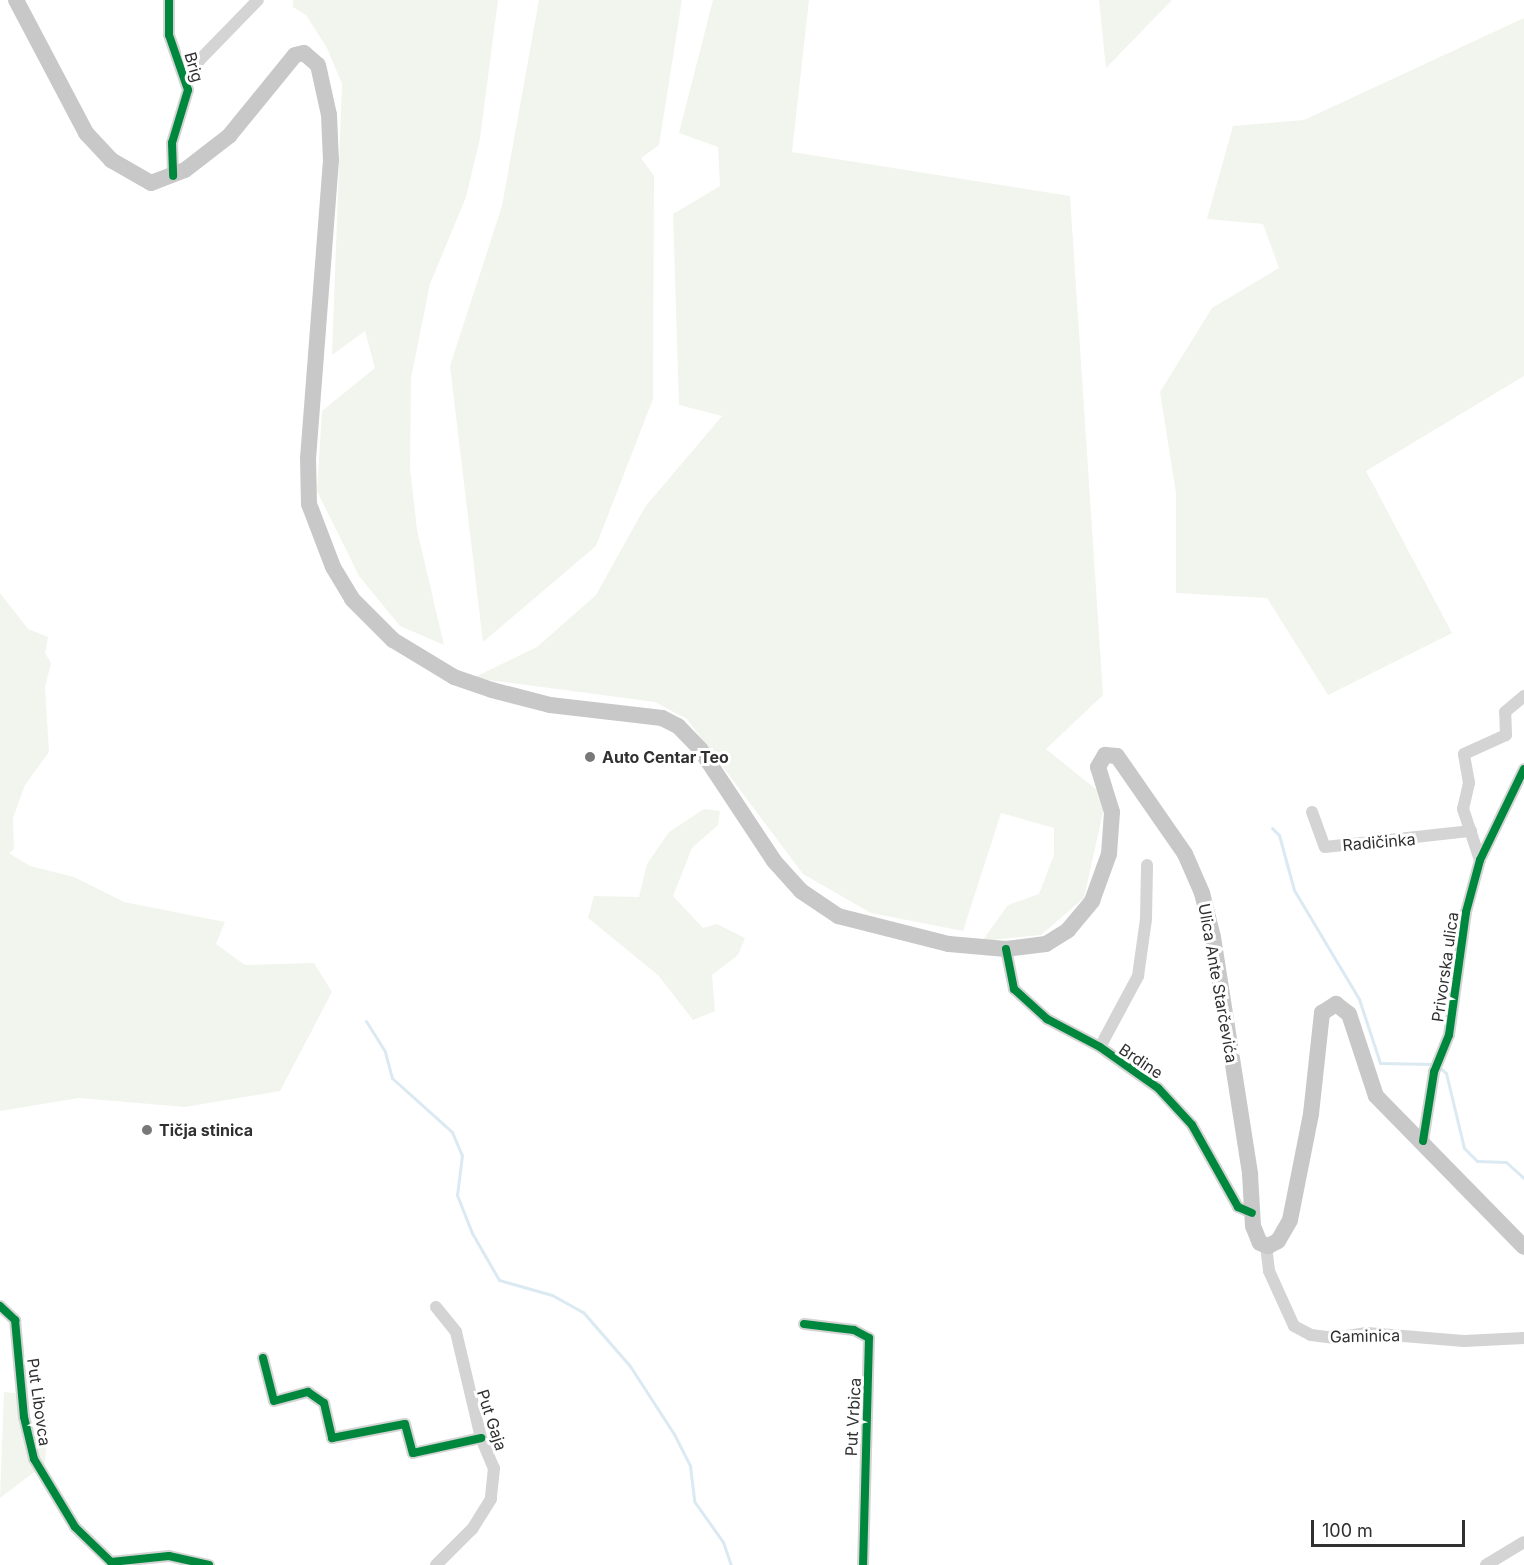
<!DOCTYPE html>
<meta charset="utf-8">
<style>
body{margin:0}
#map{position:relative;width:1524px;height:1565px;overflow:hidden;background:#fff;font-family:Inter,sans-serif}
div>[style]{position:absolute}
.green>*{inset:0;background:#f2f5ed}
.stream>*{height:3px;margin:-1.5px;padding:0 1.5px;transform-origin:1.5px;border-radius:1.5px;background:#dbeaf2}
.minor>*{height:12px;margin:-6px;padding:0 6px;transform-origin:6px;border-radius:6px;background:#d4d4d4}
.major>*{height:16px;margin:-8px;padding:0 8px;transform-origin:8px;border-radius:8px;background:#c8c8c8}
.cycleway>*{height:8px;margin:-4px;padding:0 4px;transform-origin:4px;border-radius:4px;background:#00873e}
.dots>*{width:16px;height:16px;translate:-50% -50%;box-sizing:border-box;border:3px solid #fff;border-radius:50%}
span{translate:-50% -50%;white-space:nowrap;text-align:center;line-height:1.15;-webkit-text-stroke:6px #fff;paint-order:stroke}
.street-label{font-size:16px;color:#303030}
.poi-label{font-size:16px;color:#303030;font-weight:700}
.left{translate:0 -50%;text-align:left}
.scale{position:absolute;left:1311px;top:1520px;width:154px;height:27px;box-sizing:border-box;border:3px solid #303030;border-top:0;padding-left:8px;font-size:18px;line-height:21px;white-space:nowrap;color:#303030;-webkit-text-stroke:4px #fff;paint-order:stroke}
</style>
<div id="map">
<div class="green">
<i style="clip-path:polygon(293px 0,498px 0,480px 138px,466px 197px,430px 284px,411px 378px,410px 468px,417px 530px,444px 645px,400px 626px,359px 576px,317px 491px,322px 411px,375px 368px,365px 331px,332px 355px,342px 84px,327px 48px,306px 15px,293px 7px)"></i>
<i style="clip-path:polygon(539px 0,682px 0,659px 145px,641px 158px,654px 176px,653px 399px,596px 546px,483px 642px,450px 366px,502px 206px)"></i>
<i style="clip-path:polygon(713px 0,809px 0,792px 152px,1070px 196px,1103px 695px,1046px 749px,1097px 790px,1105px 803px,1084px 898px,1041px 935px,982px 941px,1008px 905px,1039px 894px,1054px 855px,1054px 828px,1001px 813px,963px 931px,871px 913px,803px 874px,687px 719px,655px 702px,473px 678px,537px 647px,596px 595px,645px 507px,722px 416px,679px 405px,673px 214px,720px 186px,718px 147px,679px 133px)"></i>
<i style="clip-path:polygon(1099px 0,1172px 0,1106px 68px)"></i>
<i style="clip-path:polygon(1524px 18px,1524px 376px,1366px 471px,1452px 633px,1328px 695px,1267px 598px,1176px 593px,1176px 493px,1160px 392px,1212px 308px,1279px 268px,1263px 224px,1207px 219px,1233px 126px,1304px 120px)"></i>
<i style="clip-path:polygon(0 593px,28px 629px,48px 637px,45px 653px,51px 663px,45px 687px,49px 752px,25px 785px,13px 818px,14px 849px,9px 853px,30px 866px,74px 877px,124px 902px,225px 922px,216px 944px,245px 965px,314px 963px,332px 992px,280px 1091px,185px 1107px,79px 1098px,0 1111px)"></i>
<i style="clip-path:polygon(704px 809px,720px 811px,718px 825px,692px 848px,673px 896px,703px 928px,717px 924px,745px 938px,738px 955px,712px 975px,715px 1011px,693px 1020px,658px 975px,588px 918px,594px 896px,639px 897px,647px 864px,669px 832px)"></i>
<i style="clip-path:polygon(4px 1392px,15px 1393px,46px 1445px,45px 1464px,0 1498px)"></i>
</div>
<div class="stream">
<i style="left:1272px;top:828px;width:10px;rotate:45deg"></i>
<i style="left:1279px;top:835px;width:57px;rotate:74.7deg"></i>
<i style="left:1294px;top:890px;width:127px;rotate:59.2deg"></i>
<i style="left:1359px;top:999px;width:67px;rotate:71.8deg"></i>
<i style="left:1380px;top:1063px;width:53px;rotate:1.1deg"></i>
<i style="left:366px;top:1021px;width:36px;rotate:58deg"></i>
<i style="left:385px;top:1052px;width:27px;rotate:75deg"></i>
<i style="left:392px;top:1078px;width:81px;rotate:42deg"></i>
<i style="left:452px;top:1132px;width:25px;rotate:67deg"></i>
<i style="left:462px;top:1155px;width:40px;rotate:97.1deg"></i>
<i style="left:457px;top:1195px;width:41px;rotate:68.5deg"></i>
<i style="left:472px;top:1233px;width:54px;rotate:60.1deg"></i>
<i style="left:499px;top:1280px;width:55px;rotate:15.8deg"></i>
<i style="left:552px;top:1295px;width:35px;rotate:29deg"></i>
<i style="left:583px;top:1312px;width:72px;rotate:49deg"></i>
<i style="left:630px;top:1366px;width:81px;rotate:57.1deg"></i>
<i style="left:674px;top:1434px;width:36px;rotate:63deg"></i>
<i style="left:690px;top:1466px;width:35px;rotate:83deg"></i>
<i style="left:694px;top:1501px;width:50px;rotate:54.7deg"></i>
<i style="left:723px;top:1542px;width:24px;rotate:71deg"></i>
<i style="left:1439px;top:1067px;width:9px;rotate:41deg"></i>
<i style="left:1446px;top:1073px;width:77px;rotate:76.5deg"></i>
<i style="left:1464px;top:1148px;width:18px;rotate:45deg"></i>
<i style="left:1477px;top:1161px;width:29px;rotate:2deg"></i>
<i style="left:1506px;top:1162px;width:24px;rotate:42deg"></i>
</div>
<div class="minor">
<i style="left:169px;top:0;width:35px;rotate:90deg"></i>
<i style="left:169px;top:35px;width:58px;rotate:70.9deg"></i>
<i style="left:188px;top:90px;width:55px;rotate:106.8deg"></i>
<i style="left:172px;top:143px;width:33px;rotate:88deg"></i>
<i style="left:186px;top:74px;width:103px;rotate:-45.8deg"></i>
<i style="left:1312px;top:812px;width:37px;rotate:70deg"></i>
<i style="left:1325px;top:847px;width:147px;rotate:-6.3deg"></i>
<i style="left:1480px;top:860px;width:54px;rotate:-108.4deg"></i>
<i style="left:1463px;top:809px;width:27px;rotate:-77deg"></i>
<i style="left:1469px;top:783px;width:29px;rotate:-100deg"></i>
<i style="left:1464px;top:754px;width:46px;rotate:-24.3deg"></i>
<i style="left:1506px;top:735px;width:23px;rotate:-92deg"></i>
<i style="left:1505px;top:712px;width:25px;rotate:-40deg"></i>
<i style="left:1006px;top:949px;width:41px;rotate:78.7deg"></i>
<i style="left:1014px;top:989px;width:45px;rotate:42.3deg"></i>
<i style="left:1047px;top:1019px;width:60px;rotate:27.8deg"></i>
<i style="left:1100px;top:1047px;width:71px;rotate:35.3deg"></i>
<i style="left:1158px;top:1088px;width:50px;rotate:47.4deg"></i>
<i style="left:1192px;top:1125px;width:94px;rotate:60.7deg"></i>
<i style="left:1238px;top:1207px;width:15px;rotate:23deg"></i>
<i style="left:1100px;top:1047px;width:81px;rotate:-61.8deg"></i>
<i style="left:1138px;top:976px;width:58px;rotate:-82deg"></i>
<i style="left:1146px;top:919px;width:54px;rotate:-88.9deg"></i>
<i style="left:1423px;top:1141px;width:70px;rotate:-80.9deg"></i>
<i style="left:1434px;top:1072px;width:40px;rotate:-68deg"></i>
<i style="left:1449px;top:1035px;width:124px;rotate:-82.1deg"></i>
<i style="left:1466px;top:912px;width:54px;rotate:-74.9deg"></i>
<i style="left:1480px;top:860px;width:101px;rotate:-64.2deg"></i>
<i style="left:1266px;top:1246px;width:25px;rotate:83deg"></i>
<i style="left:1269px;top:1271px;width:60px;rotate:65.6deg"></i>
<i style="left:1294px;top:1326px;width:19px;rotate:28deg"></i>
<i style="left:1311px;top:1335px;width:24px;rotate:7deg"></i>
<i style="left:1335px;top:1338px;width:32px;rotate:-9deg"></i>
<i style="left:1367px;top:1333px;width:97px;rotate:4.7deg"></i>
<i style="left:1464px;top:1341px;width:60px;rotate:-2.9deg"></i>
<i style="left:0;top:1306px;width:21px;rotate:43deg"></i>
<i style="left:15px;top:1320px;width:97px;rotate:84.7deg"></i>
<i style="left:24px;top:1417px;width:43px;rotate:76.6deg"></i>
<i style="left:34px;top:1459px;width:79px;rotate:58.9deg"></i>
<i style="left:75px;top:1527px;width:50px;rotate:44.2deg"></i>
<i style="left:111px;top:1562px;width:58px;rotate:-5.9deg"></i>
<i style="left:169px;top:1556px;width:41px;rotate:12.7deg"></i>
<i style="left:436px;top:1307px;width:32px;rotate:51deg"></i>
<i style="left:456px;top:1332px;width:109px;rotate:76.7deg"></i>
<i style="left:481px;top:1438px;width:33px;rotate:67deg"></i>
<i style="left:494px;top:1468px;width:31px;rotate:96deg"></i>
<i style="left:491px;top:1499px;width:36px;rotate:122deg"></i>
<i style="left:472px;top:1529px;width:51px;rotate:135deg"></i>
<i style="left:804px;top:1324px;width:50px;rotate:6.8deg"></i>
<i style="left:854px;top:1330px;width:17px;rotate:28deg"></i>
<i style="left:869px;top:1338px;width:227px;rotate:91.5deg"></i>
<i style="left:263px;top:1358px;width:44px;rotate:75.7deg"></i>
<i style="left:274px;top:1401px;width:35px;rotate:-15deg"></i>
<i style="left:308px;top:1392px;width:19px;rotate:35deg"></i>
<i style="left:324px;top:1403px;width:36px;rotate:77deg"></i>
<i style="left:332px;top:1438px;width:74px;rotate:-10.9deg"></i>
<i style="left:405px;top:1424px;width:30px;rotate:75deg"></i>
<i style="left:413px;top:1453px;width:70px;rotate:-12.4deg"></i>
<i style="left:1486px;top:1565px;width:44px;rotate:-31.2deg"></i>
</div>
<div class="major">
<i style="left:16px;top:0;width:150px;rotate:62.2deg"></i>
<i style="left:86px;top:133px;width:37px;rotate:47deg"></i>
<i style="left:111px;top:160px;width:46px;rotate:29.9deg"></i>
<i style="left:151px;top:183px;width:36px;rotate:-21deg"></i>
<i style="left:185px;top:170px;width:56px;rotate:-37.7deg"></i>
<i style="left:229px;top:136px;width:104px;rotate:-50.8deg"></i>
<i style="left:295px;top:55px;width:9px;rotate:-13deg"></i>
<i style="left:304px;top:53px;width:18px;rotate:41deg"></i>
<i style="left:318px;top:65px;width:51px;rotate:77.6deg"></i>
<i style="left:329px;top:115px;width:45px;rotate:87.5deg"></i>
<i style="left:331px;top:160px;width:298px;rotate:94.4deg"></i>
<i style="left:308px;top:457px;width:47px;rotate:88.8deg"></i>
<i style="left:309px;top:504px;width:67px;rotate:69.1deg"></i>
<i style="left:333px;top:567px;width:37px;rotate:59deg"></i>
<i style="left:352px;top:599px;width:58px;rotate:45deg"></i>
<i style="left:393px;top:640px;width:71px;rotate:31.2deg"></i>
<i style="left:454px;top:677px;width:40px;rotate:18.9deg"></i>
<i style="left:492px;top:690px;width:60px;rotate:14.5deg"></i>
<i style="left:550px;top:705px;width:113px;rotate:6.6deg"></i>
<i style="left:662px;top:718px;width:18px;rotate:27deg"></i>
<i style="left:678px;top:726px;width:32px;rotate:46deg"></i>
<i style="left:700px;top:749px;width:134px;rotate:56.5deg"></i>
<i style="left:774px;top:861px;width:40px;rotate:48deg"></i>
<i style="left:801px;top:891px;width:45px;rotate:34deg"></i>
<i style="left:838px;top:916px;width:114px;rotate:14.2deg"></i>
<i style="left:949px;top:944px;width:57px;rotate:5deg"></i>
<i style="left:1006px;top:949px;width:40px;rotate:-7.1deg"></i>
<i style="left:1046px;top:944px;width:26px;rotate:-32deg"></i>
<i style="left:1068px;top:930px;width:38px;rotate:-50deg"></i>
<i style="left:1092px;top:901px;width:50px;rotate:-70.1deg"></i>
<i style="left:1109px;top:854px;width:42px;rotate:-85.9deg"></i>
<i style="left:1112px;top:812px;width:47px;rotate:-107.3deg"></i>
<i style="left:1098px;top:767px;width:14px;rotate:-60deg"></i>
<i style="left:1105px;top:755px;width:12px;rotate:5deg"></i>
<i style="left:1117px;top:756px;width:119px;rotate:55.2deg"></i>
<i style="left:1185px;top:854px;width:43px;rotate:66.4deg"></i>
<i style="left:1202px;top:893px;width:45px;rotate:76deg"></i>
<i style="left:1213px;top:937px;width:240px;rotate:81.1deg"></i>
<i style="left:1250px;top:1174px;width:52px;rotate:86.7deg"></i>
<i style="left:1253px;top:1226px;width:18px;rotate:68deg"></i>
<i style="left:1260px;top:1243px;width:9px;rotate:21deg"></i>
<i style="left:1268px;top:1246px;width:11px;rotate:-27deg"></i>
<i style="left:1278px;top:1241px;width:24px;rotate:-60deg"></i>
<i style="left:1290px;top:1220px;width:108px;rotate:-78.8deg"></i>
<i style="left:1311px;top:1114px;width:102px;rotate:-83.8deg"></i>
<i style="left:1322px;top:1013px;width:17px;rotate:-33deg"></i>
<i style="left:1336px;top:1004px;width:16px;rotate:38deg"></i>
<i style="left:1349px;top:1014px;width:86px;rotate:71.8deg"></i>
<i style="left:1376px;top:1096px;width:211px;rotate:45.6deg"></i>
</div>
<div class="cycleway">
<i style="left:169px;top:0;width:35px;rotate:90deg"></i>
<i style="left:169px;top:35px;width:58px;rotate:70.9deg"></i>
<i style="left:188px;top:90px;width:55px;rotate:106.8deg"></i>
<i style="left:172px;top:143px;width:33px;rotate:88deg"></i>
<i style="left:1006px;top:949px;width:41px;rotate:78.7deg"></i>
<i style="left:1014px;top:989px;width:45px;rotate:42.3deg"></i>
<i style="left:1047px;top:1019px;width:60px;rotate:27.8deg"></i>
<i style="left:1100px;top:1047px;width:71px;rotate:35.3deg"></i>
<i style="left:1158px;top:1088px;width:50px;rotate:47.4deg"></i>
<i style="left:1192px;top:1125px;width:94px;rotate:60.7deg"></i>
<i style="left:1238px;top:1207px;width:15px;rotate:23deg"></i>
<i style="left:1423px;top:1141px;width:70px;rotate:-80.9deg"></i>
<i style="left:1434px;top:1072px;width:40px;rotate:-68deg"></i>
<i style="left:1449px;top:1035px;width:124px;rotate:-82.1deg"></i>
<i style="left:1466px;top:912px;width:54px;rotate:-74.9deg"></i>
<i style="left:1480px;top:860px;width:101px;rotate:-64.2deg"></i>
<i style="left:0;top:1306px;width:21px;rotate:43deg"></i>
<i style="left:15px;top:1320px;width:97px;rotate:84.7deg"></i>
<i style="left:24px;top:1417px;width:43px;rotate:76.6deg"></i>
<i style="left:34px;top:1459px;width:79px;rotate:58.9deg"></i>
<i style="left:75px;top:1527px;width:50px;rotate:44.2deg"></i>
<i style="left:111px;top:1562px;width:58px;rotate:-5.9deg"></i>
<i style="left:169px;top:1556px;width:41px;rotate:12.7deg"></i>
<i style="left:804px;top:1324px;width:50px;rotate:6.8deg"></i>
<i style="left:854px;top:1330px;width:17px;rotate:28deg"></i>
<i style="left:869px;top:1338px;width:227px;rotate:91.5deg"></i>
<i style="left:263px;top:1358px;width:44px;rotate:75.7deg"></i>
<i style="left:274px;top:1401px;width:35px;rotate:-15deg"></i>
<i style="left:308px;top:1392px;width:19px;rotate:35deg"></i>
<i style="left:324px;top:1403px;width:36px;rotate:77deg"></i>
<i style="left:332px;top:1438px;width:74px;rotate:-10.9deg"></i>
<i style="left:405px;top:1424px;width:30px;rotate:75deg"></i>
<i style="left:413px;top:1453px;width:70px;rotate:-12.4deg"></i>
</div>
<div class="dots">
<i style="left:590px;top:757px;background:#787878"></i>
<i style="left:147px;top:1130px;background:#787878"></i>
</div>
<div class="street-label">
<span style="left:194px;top:67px;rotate:74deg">Brig</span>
<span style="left:1379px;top:842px;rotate:-5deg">Radičinka</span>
<span style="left:1445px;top:967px;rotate:-82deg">Privorska ulica</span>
<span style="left:1218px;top:983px;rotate:80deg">Ulica Ante Starčevića</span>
<span style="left:1141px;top:1061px;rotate:34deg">Brdine</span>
<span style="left:1365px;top:1336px;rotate:-1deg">Gaminica</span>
<span style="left:39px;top:1402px;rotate:82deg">Put Libovca</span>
<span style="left:853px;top:1417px;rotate:-87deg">Put Vrbica</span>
<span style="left:492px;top:1420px;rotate:72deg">Put Gaja</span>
</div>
<div class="poi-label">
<span class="left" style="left:602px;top:757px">Auto Centar Teo</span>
<span class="left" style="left:159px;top:1130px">Tičja stinica</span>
</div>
<div class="scale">100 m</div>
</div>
